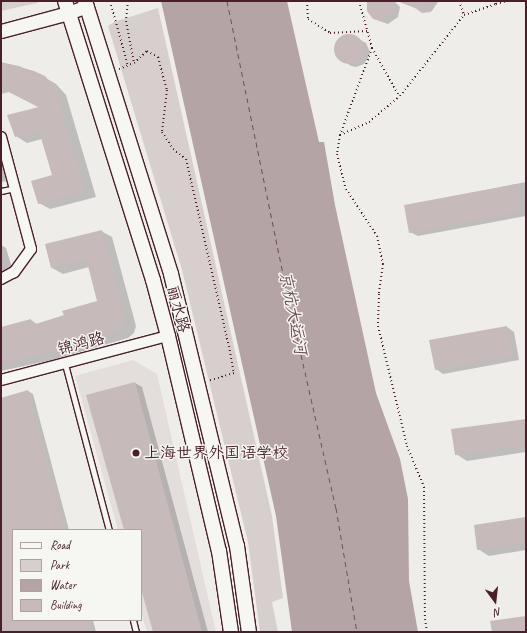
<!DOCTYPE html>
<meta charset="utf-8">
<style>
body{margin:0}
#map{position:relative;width:527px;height:633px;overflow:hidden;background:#efedea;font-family:Caveat,"LXGW WenKai TC",sans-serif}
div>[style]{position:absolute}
.built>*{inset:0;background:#e3dedc}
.green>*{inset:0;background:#d7cfce}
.water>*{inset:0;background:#b4a4a5}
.shadow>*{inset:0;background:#0003}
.ferry>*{height:1px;margin-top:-0.5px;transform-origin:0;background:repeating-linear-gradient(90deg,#6f4e56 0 5px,transparent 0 9px)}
.building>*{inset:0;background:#c6babb}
.round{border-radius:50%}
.path>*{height:2px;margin-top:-1px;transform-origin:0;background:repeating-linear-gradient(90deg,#4a1f2b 0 1px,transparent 0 4px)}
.roads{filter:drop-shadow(1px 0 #4a1f2b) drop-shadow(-1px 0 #4a1f2b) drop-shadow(0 1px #4a1f2b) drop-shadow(0 -1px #4a1f2b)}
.service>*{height:5px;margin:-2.5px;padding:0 2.5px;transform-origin:2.5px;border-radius:2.5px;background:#f6f6f2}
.minor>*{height:10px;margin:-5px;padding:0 5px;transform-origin:5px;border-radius:5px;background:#f6f6f2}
.tertiary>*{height:13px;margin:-6.5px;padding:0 6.5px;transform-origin:6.5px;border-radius:6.5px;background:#f6f6f2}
.secondary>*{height:14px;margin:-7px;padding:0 7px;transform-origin:7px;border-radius:7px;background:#f6f6f2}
.dots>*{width:11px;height:11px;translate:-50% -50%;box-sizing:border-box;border:2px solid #f6f6f2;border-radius:50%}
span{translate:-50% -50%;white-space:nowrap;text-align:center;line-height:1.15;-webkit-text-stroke:3px #f6f6f2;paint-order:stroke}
.street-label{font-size:16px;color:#4a1f2b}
.poi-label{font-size:16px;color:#4a1f2b}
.left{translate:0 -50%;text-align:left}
.water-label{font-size:17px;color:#6f4e56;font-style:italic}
.frame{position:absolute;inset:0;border:2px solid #4a1f2b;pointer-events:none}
.legend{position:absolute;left:12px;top:529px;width:130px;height:92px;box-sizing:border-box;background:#f6f6f2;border:1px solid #b1a0a2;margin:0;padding:5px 7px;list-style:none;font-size:12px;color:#4a1f2b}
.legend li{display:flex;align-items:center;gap:8px;height:20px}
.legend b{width:20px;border:1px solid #b1a0a2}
.north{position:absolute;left:475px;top:581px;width:40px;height:40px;-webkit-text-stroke:3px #f6f6f2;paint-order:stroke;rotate:165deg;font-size:11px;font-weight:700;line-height:16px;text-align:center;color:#4a1f2b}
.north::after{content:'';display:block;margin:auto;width:14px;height:18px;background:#4a1f2b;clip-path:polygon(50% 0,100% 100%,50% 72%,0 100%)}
</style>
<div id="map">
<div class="built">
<i style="clip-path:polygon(133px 360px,157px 374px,216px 632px,147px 632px,141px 612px,141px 530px,118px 530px,75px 376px)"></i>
</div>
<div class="green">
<i style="clip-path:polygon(1px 1px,39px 1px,37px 3px,1px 11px)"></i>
<i style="clip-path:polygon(158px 8px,272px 516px,283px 598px,272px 602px,278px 632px,260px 632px,248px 542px,182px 270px,108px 26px,114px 22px)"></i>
</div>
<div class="water">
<i style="clip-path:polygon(161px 1px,287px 1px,319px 142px,324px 142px,335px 205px,376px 393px,400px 459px,408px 499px,409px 581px,418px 632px,292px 632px,276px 516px)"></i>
</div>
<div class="shadow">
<i style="clip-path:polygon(369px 1px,394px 1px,400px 7px,398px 17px,388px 24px,379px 21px,373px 18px)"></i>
<i style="clip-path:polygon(406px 1px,438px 1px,438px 2px,431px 12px,422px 13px)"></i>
<i style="clip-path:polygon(351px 35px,366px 43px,370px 52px,369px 56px,364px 64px,356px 67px,351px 66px,338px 57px,335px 49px,336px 44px,342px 37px)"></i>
<i style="clip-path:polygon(4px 63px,19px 66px,44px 77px,56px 84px,66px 95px,96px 197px,50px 209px,39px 203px,53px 176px,42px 139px,27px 143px,16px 136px,40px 108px,9px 92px,1px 94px,1px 64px)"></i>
<i style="clip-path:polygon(1px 160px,6px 181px,1px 182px)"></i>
<i style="clip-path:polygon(526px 182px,526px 216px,418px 236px,410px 232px,405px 206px)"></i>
<i style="clip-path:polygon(101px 231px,112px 237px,136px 326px,134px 333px,128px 338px,52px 360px,1px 371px,1px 328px,31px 320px,37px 324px,65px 316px,98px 302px,89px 267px,63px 274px,52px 268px)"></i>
<i style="clip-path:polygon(1px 245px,6px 248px,12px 268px,1px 271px)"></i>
<i style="clip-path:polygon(507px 327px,514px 332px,519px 360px,443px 374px,436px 369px)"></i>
<i style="clip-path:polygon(135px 383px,142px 387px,208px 632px,154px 632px,141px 586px,141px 530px,125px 530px)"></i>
<i style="clip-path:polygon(28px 391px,33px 394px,69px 530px,13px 530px,13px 620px,93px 620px,96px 632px,1px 632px,1px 399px)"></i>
<i style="clip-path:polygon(526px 420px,526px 452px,467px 461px,456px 454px)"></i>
<i style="clip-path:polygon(526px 518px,526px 550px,489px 556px,478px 549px)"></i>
</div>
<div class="ferry">
<i style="left:227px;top:1px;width:298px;rotate:78.4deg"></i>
<i style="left:287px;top:293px;width:221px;rotate:77.2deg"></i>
<i style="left:336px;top:508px;width:126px;rotate:80.4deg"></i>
</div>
<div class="building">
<i style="clip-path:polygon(367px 1px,394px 1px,393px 14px,390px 17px,381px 21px,373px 19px,367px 11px)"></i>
<i style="clip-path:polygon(397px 1px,437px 1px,420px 10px)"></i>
<i class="round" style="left:334px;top:34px;width:30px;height:30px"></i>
<i style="clip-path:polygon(1px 62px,34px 71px,45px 76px,55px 88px,85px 191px,38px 204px,31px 181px,52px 175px,39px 131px,15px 137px,7px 115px,39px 107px,1px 88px)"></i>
<i style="clip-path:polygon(516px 184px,521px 211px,409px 233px,404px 205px)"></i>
<i style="clip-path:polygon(102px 230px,125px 320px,123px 327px,117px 332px,75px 345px,1px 364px,1px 327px,31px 319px,33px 325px,64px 315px,62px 311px,97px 301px,86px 258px,51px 268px,45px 244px)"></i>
<i style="clip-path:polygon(507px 326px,512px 356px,435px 370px,429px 340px)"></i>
<i style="clip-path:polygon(135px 382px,202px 632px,153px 632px,141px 589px,141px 530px,124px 530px,86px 395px)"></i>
<i style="clip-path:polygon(28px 390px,65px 530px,13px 530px,13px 620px,89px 620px,92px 632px,1px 632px,1px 398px)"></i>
<i style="clip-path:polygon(526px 419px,526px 445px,455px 455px,451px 429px)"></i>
<i style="clip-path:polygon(526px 517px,526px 543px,477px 550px,474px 525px)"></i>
<i style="clip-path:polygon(526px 616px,526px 632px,492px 632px,490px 621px)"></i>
</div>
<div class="path">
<i style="left:110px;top:1px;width:67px;rotate:74.5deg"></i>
<i style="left:128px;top:1px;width:20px;rotate:96deg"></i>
<i style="left:126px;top:21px;width:43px;rotate:79.2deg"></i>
<i style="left:134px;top:63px;width:18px;rotate:-43deg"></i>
<i style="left:147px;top:51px;width:13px;rotate:29deg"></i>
<i style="left:158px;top:57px;width:34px;rotate:75deg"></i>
<i style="left:167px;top:90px;width:42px;rotate:96.8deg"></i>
<i style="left:162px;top:132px;width:20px;rotate:57deg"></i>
<i style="left:173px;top:149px;width:16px;rotate:38deg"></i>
<i style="left:186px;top:159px;width:192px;rotate:77.1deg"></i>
<i style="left:229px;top:346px;width:27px;rotate:80deg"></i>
<i style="left:234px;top:373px;width:27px;rotate:163deg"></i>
<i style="left:307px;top:1px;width:18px;rotate:87deg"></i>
<i style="left:308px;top:19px;width:26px;rotate:32deg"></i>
<i style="left:330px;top:33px;width:37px;rotate:-3deg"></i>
<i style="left:359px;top:1px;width:49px;rotate:74.5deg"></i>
<i style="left:372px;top:48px;width:93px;rotate:110.2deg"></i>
<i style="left:340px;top:135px;width:19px;rotate:99deg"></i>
<i style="left:337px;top:154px;width:36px;rotate:76deg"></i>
<i style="left:346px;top:189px;width:56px;rotate:56.6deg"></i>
<i style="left:377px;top:236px;width:29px;rotate:78deg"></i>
<i style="left:383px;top:264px;width:30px;rotate:98deg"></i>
<i style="left:379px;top:294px;width:32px;rotate:92deg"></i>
<i style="left:378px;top:326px;width:123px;rotate:76.4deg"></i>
<i style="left:407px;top:446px;width:44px;rotate:67.5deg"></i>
<i style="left:424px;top:487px;width:132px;rotate:89.6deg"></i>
<i style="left:425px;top:619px;width:13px;rotate:81deg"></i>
<i style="left:459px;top:1px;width:15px;rotate:70deg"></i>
<i style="left:372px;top:48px;width:55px;rotate:60.6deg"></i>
<i style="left:119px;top:69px;width:16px;rotate:-22deg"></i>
<i style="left:340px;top:135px;width:32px;rotate:-24deg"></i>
<i style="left:369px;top:122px;width:40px;rotate:-40deg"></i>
<i style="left:400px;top:96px;width:103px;rotate:-51.7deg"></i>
<i style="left:464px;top:15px;width:34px;rotate:-19deg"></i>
<i style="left:496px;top:4px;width:3px;rotate:-108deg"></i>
<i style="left:495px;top:1px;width:3px;rotate:72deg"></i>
<i style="left:496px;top:4px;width:11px;rotate:-15deg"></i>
</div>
<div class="roads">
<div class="service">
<i style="left:1px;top:191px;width:14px;rotate:-12deg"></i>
<i style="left:65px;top:364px;width:172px;rotate:75.2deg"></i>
<i style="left:133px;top:620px;width:12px;rotate:76deg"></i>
</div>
<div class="minor">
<i style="left:1px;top:137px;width:116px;rotate:75deg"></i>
<i style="left:31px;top:249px;width:29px;rotate:126deg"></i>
<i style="left:14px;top:272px;width:15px;rotate:152deg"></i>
<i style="left:1px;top:380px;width:173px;rotate:-14.8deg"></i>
</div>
<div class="tertiary">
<i style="left:1px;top:31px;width:69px;rotate:-15deg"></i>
<i style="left:68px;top:13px;width:20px;rotate:-20deg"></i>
</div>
<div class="secondary">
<i style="left:65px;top:1px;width:293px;rotate:72.5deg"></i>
<i style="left:153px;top:280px;width:58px;rotate:75deg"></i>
<i style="left:168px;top:336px;width:221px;rotate:76.7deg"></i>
<i style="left:219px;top:551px;width:82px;rotate:81.6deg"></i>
<i style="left:85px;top:1px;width:286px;rotate:72.5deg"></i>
<i style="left:171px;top:274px;width:280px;rotate:76.4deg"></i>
<i style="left:237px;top:546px;width:87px;rotate:82.1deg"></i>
</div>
</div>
<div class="dots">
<i style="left:136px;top:453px;background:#4a1f2b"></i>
</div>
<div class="street-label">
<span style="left:178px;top:309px;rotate:75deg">丽水路</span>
<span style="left:81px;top:344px;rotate:-15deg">锦鸿路</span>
</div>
<div class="poi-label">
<span class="left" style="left:144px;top:453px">上海世界外国语学校</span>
</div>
<div class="water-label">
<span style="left:293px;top:313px;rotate:79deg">京杭大运河</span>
</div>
<div class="frame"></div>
<ul class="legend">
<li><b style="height:5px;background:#f6f6f2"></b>Road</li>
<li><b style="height:11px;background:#d7cfce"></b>Park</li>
<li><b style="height:11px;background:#b4a4a5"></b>Water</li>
<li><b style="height:11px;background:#c6babb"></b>Building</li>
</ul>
<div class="north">N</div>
</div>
